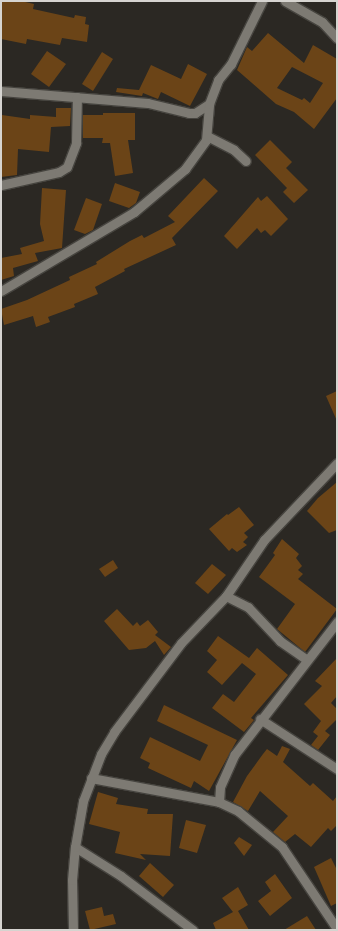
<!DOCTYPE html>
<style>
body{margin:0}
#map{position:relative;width:338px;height:931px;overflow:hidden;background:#2b2823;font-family:Bitter,serif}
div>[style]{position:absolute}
.building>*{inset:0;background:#6b4417}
.roads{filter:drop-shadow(1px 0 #46443f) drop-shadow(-1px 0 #46443f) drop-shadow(0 1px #46443f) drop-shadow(0 -1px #46443f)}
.minor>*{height:9px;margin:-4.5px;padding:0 4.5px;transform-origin:4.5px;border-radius:4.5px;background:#7d7a73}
span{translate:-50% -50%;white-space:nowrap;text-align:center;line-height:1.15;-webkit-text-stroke:3px #12110f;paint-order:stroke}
.frame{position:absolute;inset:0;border:2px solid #d6d4d0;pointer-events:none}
</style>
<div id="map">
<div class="building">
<i style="clip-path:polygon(1px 1px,21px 1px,34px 4px,33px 9px,74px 18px,75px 15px,86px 17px,85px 24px,89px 25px,87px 42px,62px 38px,60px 45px,27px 39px,26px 44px,1px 39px)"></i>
<i style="clip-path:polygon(evenodd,268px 33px,304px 63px,313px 45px,337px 59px,337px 98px,314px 129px,294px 112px,276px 104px,237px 70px,247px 47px,252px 51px,268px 33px,292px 67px,323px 83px,310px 103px,304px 98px,302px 100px,277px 88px,292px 67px)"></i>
<i style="clip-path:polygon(47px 51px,66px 64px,49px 87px,31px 74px)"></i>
<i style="clip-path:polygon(102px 52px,113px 59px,93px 91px,82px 84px)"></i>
<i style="clip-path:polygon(188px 64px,207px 74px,190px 106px,161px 92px,158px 99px,143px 93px,142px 96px,116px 92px,117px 88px,139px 90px,151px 65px,181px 79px)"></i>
<i style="clip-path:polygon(56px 108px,71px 108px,70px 126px,51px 127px,49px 152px,18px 149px,17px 175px,1px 177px,2px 115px,30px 119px,30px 115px,56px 117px)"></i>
<i style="clip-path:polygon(103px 113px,135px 113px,135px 140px,128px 140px,133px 173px,115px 176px,110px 143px,102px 143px,103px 138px,83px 138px,83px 115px,103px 115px)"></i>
<i style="clip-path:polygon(270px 140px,292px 162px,286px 168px,308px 190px,294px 203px,283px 192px,287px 188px,255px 155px)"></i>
<i style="clip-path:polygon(204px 178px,218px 191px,172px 238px,176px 245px,124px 269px,125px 271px,95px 287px,98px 294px,74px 304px,75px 307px,48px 317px,50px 322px,36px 327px,33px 316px,4px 325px,1px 309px,27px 300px,70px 280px,69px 277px,97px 264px,96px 262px,130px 241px,142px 235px,144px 238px,175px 222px,168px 216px)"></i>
<i style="clip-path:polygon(115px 183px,140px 192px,136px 203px,129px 208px,109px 201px)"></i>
<i style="clip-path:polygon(42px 188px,66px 190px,62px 248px,35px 253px,38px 261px,13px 268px,14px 276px,1px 280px,1px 258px,22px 254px,20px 248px,44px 241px,40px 224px)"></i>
<i style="clip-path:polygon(267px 196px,288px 219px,271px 236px,265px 230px,261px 233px,257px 228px,237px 249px,224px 236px,258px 197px,261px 201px)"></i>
<i style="clip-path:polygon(86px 198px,102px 204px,93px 230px,85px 234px,74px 230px)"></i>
<i style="clip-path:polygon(337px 391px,337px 421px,326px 396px)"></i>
<i style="clip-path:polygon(337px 482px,337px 530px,329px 533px,307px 511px,318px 498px)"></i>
<i style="clip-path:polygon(239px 507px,254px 525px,244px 533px,248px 537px,243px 542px,247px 545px,237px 552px,232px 548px,229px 551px,209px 529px,227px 514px,228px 515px)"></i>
<i style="clip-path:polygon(282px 539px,299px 554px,296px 558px,302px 566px,298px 570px,303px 574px,298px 579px,337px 609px,305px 652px,277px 629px,295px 604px,259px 577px,275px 555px,273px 553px)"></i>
<i style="clip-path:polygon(113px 560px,118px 568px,105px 577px,99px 569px)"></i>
<i style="clip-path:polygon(212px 564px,226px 575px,208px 594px,195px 583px)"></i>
<i style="clip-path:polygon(117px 609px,133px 626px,137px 622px,140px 626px,148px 620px,158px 632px,155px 635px,171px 647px,164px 655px,155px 641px,146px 648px,129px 650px,104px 621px)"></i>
<i style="clip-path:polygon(218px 636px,249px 658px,257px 648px,288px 675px,251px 718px,254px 720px,244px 732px,212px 708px,223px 694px,234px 702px,256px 674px,242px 663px,222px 685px,207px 672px,217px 660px,207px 651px)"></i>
<i style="clip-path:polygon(337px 658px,337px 696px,331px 703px,337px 709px,337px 719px,325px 731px,330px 735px,318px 750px,311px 745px,318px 736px,313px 732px,321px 721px,304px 704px,322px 686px,315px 681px)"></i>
<i style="clip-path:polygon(164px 705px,237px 740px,209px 791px,194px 781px,191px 788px,148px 768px,150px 763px,140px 758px,150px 737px,200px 761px,208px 745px,157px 721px)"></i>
<i style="clip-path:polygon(282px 746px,290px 749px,283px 762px,310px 786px,313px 783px,333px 801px,337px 796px,337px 825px,331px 831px,328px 828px,311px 847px,295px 834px,285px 842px,273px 832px,288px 816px,260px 791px,248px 811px,233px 802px,247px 776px,263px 754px,267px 749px,277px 756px)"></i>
<i style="clip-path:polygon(98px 792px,118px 798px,116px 804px,148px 809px,147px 814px,173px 814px,170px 856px,140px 854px,146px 860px,115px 853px,120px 832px,89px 824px)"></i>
<i style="clip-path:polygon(186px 820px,206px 825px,197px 853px,179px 848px)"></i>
<i style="clip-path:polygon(239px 837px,252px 845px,244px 856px,234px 843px)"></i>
<i style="clip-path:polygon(331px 858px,337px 870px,337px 903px,331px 906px,314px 867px)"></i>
<i style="clip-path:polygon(150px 863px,174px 885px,163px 897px,139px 876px)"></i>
<i style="clip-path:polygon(275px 874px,292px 898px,270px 916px,258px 901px,271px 891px,265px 882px)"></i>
<i style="clip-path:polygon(238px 887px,248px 905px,238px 911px,249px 930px,216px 930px,213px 923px,233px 912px,222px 898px)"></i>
<i style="clip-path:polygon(102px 907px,104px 916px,113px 914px,116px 924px,90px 930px,85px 911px)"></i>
<i style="clip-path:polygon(307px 916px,316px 930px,284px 930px)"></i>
</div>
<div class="roads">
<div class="minor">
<i style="left:285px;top:1px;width:43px;rotate:29.6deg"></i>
<i style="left:322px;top:22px;width:22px;rotate:47deg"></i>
<i style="left:1px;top:91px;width:147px;rotate:4.7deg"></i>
<i style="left:148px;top:103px;width:42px;rotate:13.7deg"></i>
<i style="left:189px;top:113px;width:6px"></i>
<i style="left:195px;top:113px;width:17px;rotate:-33deg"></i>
<i style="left:207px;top:136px;width:30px;rotate:27deg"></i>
<i style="left:234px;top:150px;width:16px;rotate:43deg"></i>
<i style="left:1px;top:185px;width:59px;rotate:-12.6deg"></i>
<i style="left:59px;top:172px;width:9px;rotate:-32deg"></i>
<i style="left:67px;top:167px;width:26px;rotate:-69deg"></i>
<i style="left:76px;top:143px;width:46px;rotate:-88.8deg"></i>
<i style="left:1px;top:291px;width:155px;rotate:-30.7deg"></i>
<i style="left:134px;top:212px;width:67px;rotate:-40.1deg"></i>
<i style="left:185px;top:169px;width:36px;rotate:-54deg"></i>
<i style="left:206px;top:140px;width:36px;rotate:-85deg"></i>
<i style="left:209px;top:104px;width:26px;rotate:-69deg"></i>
<i style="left:218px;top:80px;width:21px;rotate:-51deg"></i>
<i style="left:231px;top:64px;width:70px;rotate:-63.8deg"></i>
<i style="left:226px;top:596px;width:25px;rotate:27deg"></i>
<i style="left:248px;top:607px;width:47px;rotate:46.7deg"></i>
<i style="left:280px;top:641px;width:33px;rotate:35deg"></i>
<i style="left:260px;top:719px;width:92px;rotate:33deg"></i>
<i style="left:91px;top:778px;width:130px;rotate:10.6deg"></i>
<i style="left:219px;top:802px;width:21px;rotate:25deg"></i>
<i style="left:238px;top:811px;width:57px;rotate:39.3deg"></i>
<i style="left:282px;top:847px;width:99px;rotate:56.1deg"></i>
<i style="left:219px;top:802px;width:15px;rotate:-86deg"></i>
<i style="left:220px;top:787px;width:36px;rotate:-66deg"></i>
<i style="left:235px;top:754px;width:167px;rotate:-52.3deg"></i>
<i style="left:75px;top:847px;width:54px;rotate:32.2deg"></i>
<i style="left:121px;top:876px;width:90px;rotate:36.9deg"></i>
<i style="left:73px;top:930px;width:50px;rotate:-91.1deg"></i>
<i style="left:72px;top:880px;width:33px;rotate:-85deg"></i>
<i style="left:75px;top:847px;width:47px;rotate:-80.1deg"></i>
<i style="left:83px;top:801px;width:50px;rotate:-69deg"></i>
<i style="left:101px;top:754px;width:26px;rotate:-59deg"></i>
<i style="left:114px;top:732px;width:111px;rotate:-53deg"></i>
<i style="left:181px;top:643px;width:65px;rotate:-46.2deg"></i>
<i style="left:226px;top:596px;width:68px;rotate:-55.8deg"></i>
<i style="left:264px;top:540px;width:106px;rotate:-46.5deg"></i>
</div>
</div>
<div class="frame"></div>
</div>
